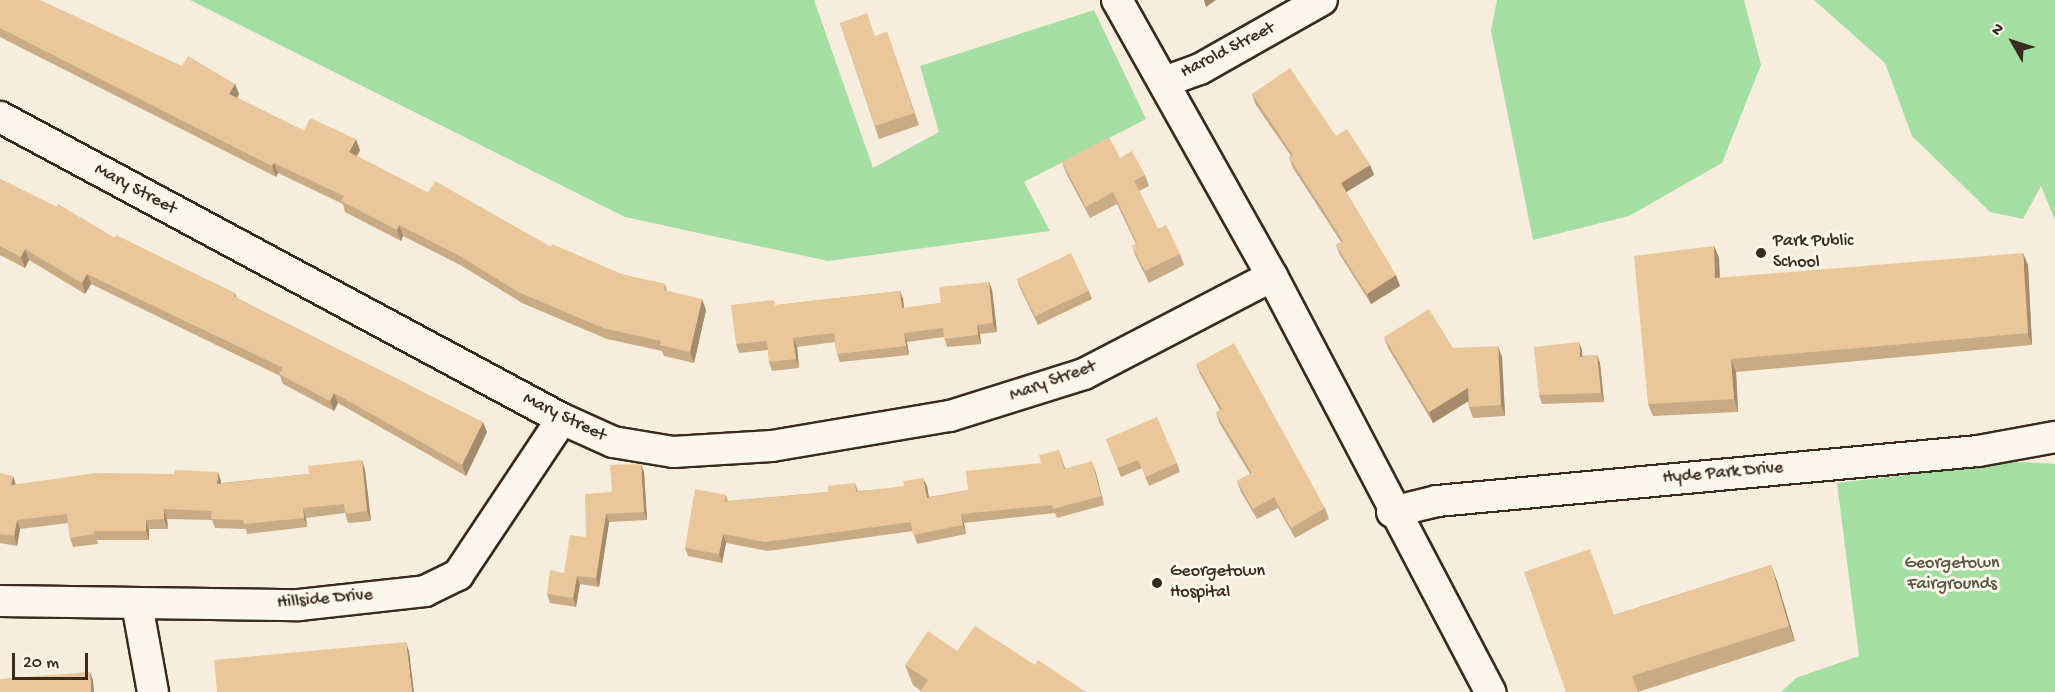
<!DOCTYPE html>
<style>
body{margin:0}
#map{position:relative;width:2055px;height:692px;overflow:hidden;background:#f7eddc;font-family:"Gochi Hand",sans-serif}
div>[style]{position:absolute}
.green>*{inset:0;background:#a4dea3}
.roads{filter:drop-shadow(2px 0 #3b2a1e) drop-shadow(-2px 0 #3b2a1e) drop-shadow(0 2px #3b2a1e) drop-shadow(0 -2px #3b2a1e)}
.minor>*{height:30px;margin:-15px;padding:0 15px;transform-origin:15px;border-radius:15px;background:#fbf7ec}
.wall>*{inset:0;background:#c8ab85}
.shaded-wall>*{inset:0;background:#a38b6c}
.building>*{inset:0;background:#e9c79b}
.dots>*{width:16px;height:16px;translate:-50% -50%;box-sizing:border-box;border:3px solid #fbf7ec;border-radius:50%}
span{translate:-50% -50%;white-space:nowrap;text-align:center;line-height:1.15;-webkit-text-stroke:6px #fbf7ec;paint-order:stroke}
.street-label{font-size:18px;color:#3b2a1e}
.poi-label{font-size:18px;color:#3b2a1e}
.left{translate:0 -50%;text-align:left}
.park-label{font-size:18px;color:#55573f}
.north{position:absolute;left:1983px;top:12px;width:60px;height:60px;-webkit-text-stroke:4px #fbf7ec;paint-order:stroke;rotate:309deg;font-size:16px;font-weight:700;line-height:24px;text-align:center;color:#3b2a1e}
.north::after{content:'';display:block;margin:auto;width:21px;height:27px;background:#3b2a1e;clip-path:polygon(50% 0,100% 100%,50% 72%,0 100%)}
.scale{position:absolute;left:12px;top:653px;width:76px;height:27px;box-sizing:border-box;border:3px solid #3b2a1e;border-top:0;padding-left:8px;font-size:18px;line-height:21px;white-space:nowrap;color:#3b2a1e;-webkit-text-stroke:4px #fbf7ec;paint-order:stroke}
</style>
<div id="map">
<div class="green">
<i style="clip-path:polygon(190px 0,814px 0,873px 168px,939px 132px,920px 66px,1094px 10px,1146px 119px,1024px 182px,1050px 231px,828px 261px,625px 217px)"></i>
<i style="clip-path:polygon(1497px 0,1744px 0,1761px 65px,1722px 163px,1629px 216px,1533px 240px,1491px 31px)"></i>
<i style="clip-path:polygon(1814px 0,2055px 0,2055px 220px,2041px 186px,2023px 219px,1990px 212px,1912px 136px,1885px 63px)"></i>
<i style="clip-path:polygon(2017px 462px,2055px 464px,2055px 692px,1781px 692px,1796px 678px,1859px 656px,1837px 483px)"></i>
</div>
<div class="roads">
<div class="minor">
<i style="left:1117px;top:0;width:317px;rotate:60.7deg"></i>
<i style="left:1272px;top:276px;width:470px;rotate:62.3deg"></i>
<i style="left:1164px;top:82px;width:38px;rotate:-20deg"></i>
<i style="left:1200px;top:69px;width:140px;rotate:-29.5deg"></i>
<i style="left:0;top:117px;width:638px;rotate:28.25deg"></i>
<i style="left:562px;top:419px;width:56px;rotate:24.3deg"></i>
<i style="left:613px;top:442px;width:61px;rotate:9.5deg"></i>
<i style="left:673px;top:452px;width:99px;rotate:-3.5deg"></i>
<i style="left:772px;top:446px;width:181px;rotate:-9.6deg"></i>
<i style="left:950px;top:416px;width:140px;rotate:-17.4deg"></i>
<i style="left:1084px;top:374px;width:212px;rotate:-27.5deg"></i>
<i style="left:1392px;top:512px;width:46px;rotate:-13.7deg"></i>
<i style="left:1437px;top:501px;width:543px;rotate:-5.28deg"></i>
<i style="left:1978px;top:451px;width:78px;rotate:-10.3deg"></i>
<i style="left:0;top:601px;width:299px;rotate:0.8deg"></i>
<i style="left:299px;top:605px;width:127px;rotate:-6.3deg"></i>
<i style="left:425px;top:591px;width:37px;rotate:-26deg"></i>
<i style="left:458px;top:575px;width:187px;rotate:-56.3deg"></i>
<i style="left:137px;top:604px;width:89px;rotate:79.7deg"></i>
</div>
</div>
<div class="wall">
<i style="clip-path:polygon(0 0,182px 66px,235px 84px,239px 94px,237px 98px,304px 131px,360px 150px,357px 156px,428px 193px,551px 247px,624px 275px,665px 284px,667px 291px,706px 310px,694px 363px,664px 356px,662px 351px,607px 339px,522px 303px,462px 266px,403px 236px,401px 241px,345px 212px,343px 204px,278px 173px,276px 177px,0 37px)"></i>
<i style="clip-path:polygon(840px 23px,876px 36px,887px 32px,919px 125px,879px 139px)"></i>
<i style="clip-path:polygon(1252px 94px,1336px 136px,1370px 165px,1374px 175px,1346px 192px,1400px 286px,1371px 304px,1340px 255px,1336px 245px,1341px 242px,1293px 168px,1289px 157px,1291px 156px,1256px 105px)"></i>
<i style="clip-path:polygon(1120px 158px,1145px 175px,1149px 186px,1139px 191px,1158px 229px,1180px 254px,1184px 265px,1149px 283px,1136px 257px,1132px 246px,1136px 244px,1117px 204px,1090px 218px,1066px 173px,1062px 162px)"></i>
<i style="clip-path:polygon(0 179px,115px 238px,235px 293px,237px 298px,487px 432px,466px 476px,338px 403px,334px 411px,283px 384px,280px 376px,91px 284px,85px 294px,29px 260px,25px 268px,0 255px)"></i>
<i style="clip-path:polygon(1714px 246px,1719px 258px,1720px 278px,2028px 265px,2032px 345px,1736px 372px,1738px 412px,1653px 416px,1648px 404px)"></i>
<i style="clip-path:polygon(1017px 279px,1089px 291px,1092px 299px,1038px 325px,1020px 288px)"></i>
<i style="clip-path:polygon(989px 282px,992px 290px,997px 332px,980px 334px,981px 344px,947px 347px,944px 337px,907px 342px,909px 355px,840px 362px,837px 354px,835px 342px,797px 347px,799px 368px,772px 371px,769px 362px,768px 350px,739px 353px,736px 344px,776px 305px,900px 291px,903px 299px,904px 308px,941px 303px)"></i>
<i style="clip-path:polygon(1384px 337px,1502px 357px,1505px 416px,1473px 418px,1469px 407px,1468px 401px,1433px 423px,1388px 348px)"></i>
<i style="clip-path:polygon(1582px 350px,1582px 356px,1597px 355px,1600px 363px,1604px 402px,1542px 404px,1539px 395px)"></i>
<i style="clip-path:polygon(1196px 364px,1325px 508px,1329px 519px,1295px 538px,1278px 508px,1257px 519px,1241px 492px,1237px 481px,1250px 474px,1220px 424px,1216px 413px,1220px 410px,1200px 374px)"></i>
<i style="clip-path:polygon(1106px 439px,1177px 463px,1180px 472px,1149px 486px,1142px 468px,1121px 477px)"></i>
<i style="clip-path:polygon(1059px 450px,1065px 468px,1095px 470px,1104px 505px,1057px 518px,1055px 513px,964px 523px,966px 534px,917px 544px,913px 531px,768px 551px,726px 543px,722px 563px,688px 556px,685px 548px,726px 495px,728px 501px,828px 492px,855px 483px,858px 491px,927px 486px,929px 497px,968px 490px,1041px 463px)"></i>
<i style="clip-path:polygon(362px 460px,365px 470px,371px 521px,348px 523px,345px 513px,306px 518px,307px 527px,247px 534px,246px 529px,215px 528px,212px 520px,167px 519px,168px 529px,149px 529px,149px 540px,97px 540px,98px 544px,73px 547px,70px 538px,68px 523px,20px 529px,17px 546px,0 543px,0 473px,16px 484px,221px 481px,221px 483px,309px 474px)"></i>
<i style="clip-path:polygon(644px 472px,647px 520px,609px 522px,599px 587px,580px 584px,576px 607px,550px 603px,547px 594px,564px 573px,586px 537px,612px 492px)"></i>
<i style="clip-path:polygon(1771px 565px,1795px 641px,1638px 692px,1566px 692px,1614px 615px)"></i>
<i style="clip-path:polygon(957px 651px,1035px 665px,1086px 692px,921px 691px,913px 685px,905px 665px)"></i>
</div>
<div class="shaded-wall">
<i style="clip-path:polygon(1204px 0,1216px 0,1206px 7px)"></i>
<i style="clip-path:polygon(235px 84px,239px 94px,233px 105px,229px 94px)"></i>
<i style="clip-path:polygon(356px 139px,360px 150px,353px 163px,349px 152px)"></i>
<i style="clip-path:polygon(274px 163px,278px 173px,276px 177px,272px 166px)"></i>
<i style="clip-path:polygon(1370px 165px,1374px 175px,1345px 193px,1341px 183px)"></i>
<i style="clip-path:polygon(399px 225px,403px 236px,401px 241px,397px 230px)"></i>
<i style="clip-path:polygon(1714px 246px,1719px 258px,1720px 290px,1715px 278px)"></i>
<i style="clip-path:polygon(25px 249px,29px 260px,25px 268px,21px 257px)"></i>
<i style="clip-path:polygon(2023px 253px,2028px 265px,2032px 345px,2028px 333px)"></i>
<i style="clip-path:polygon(87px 274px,91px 284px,85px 294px,82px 283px)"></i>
<i style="clip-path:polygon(1396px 275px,1400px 286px,1371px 304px,1367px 294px)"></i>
<i style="clip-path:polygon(989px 282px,992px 290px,997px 332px,993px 323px)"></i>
<i style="clip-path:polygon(900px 291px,903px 299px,905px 317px,902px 308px)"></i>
<i style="clip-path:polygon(702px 299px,706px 310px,694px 363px,690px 352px)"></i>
<i style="clip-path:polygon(977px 325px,980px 334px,981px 344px,978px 335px)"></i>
<i style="clip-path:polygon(904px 333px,907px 342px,909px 355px,906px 346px)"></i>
<i style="clip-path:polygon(793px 338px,797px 347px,799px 368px,796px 359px)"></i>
<i style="clip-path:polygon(1579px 342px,1582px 350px,1583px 365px,1580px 357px)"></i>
<i style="clip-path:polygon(1498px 346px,1502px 357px,1505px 416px,1501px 405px)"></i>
<i style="clip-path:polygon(1597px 355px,1600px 363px,1604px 402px,1601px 393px)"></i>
<i style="clip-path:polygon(1731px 359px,1736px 372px,1738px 412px,1734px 399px)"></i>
<i style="clip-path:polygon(1468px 388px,1472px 399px,1433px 423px,1429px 412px)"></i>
<i style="clip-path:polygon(334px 393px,338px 403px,334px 411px,330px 401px)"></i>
<i style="clip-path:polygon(483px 422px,487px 432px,466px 476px,462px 465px)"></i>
<i style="clip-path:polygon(362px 460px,365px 470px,371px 521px,367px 511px)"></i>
<i style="clip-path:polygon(1092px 461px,1095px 470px,1104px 505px,1101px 496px)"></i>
<i style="clip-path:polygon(641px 464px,644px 472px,647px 520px,644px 512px)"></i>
<i style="clip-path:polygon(218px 472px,221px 481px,221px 493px,217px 484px)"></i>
<i style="clip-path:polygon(13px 476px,16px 485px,11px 485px)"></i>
<i style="clip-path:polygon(923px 478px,927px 486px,930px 506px,927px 498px)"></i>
<i style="clip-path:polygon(303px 508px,306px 518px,307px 527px,304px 518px)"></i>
<i style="clip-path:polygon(164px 509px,167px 519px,168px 529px,164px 519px)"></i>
<i style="clip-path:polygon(606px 514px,609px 522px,599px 587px,596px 578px)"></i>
<i style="clip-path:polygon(961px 514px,964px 523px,966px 534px,963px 525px)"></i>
<i style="clip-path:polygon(17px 520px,20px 529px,17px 546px,14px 536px)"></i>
<i style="clip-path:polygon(146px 520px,149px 529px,149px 540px,146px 531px)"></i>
<i style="clip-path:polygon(723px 534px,726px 543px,722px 563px,719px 554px)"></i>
<i style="clip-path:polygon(1771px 565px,1777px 581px,1795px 641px,1789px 626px)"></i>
<i style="clip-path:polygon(577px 576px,580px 584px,576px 607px,573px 598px)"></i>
<i style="clip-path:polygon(406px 642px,409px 651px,414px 692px,412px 692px)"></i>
<i style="clip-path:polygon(90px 672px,93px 680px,94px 692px,91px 692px)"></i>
</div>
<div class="building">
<i style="clip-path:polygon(0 0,40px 0,182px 66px,188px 56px,235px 84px,229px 94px,304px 131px,310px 118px,356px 139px,349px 152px,428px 193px,435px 181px,551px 247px,552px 244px,624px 275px,665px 284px,664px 290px,702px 299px,690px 352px,660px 345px,661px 341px,603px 328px,518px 292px,458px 255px,399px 225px,397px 230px,341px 201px,344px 196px,274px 163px,272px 166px,0 28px)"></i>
<i style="clip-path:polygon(867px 13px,875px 36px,887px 32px,914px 113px,875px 126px,840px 23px)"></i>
<i style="clip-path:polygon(1290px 68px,1336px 136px,1347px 129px,1370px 165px,1341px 183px,1396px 275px,1367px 294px,1336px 245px,1343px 241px,1289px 157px,1293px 155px,1252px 94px)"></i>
<i style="clip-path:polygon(1109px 137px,1120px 158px,1132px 151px,1145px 175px,1134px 181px,1158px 229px,1166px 225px,1180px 254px,1145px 271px,1132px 246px,1137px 243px,1113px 192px,1086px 207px,1062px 162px)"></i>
<i style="clip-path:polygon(0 179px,57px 207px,58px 204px,115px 238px,116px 235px,235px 293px,233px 296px,483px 422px,462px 465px,334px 393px,330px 401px,279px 374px,283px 368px,87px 274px,82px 283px,25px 249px,21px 257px,0 246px)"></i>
<i style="clip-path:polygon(1714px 246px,1715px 278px,2023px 253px,2028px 333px,1731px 359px,1734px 399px,1648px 404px,1634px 256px)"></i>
<i style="clip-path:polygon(1071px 253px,1089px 291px,1035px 316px,1017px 279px)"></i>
<i style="clip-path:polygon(989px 282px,993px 323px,977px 325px,978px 335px,944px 339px,943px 328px,904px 333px,906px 346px,837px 354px,834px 333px,793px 338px,796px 359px,769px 362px,767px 341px,736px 344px,731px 305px,774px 300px,775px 305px,900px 291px,902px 308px,941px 303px,939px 287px)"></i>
<i style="clip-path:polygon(1429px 309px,1453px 348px,1498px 346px,1501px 405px,1469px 407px,1468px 388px,1429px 412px,1384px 337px)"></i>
<i style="clip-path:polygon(1579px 342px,1580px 357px,1597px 355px,1601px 393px,1539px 395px,1534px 347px)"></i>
<i style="clip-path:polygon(1234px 343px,1325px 508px,1291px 528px,1274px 497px,1253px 509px,1237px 481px,1252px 473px,1216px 413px,1222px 409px,1196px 364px)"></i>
<i style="clip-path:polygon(1157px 417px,1177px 463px,1146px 477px,1138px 460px,1118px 468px,1106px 439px)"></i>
<i style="clip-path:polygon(1059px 450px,1064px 469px,1092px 461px,1101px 496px,1053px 509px,1052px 505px,961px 514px,963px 525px,913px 535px,911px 522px,765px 542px,723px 534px,719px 554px,685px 548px,695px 489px,726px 495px,724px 502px,828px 492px,828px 486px,855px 483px,856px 492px,904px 486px,903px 481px,923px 478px,927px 498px,968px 490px,966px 471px,1041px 463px,1039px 455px)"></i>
<i style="clip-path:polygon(362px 460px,367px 511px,345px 514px,344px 504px,303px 508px,304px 518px,244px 524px,243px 520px,211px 519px,212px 511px,164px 509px,164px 519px,146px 520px,146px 531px,94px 531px,94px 534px,70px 538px,67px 514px,17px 520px,14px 536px,0 534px,0 473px,13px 476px,11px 485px,96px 473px,174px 474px,175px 470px,218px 472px,217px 484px,309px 474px,308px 466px)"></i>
<i style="clip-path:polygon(641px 464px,644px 512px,606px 514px,596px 578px,577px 576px,573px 598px,547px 594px,550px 570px,564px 573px,570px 535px,586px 537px,585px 494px,612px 492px,610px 465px)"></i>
<i style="clip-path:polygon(1590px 549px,1614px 615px,1771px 565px,1789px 626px,1632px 676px,1638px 692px,1566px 692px,1524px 572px)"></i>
<i style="clip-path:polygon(975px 626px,1035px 665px,1038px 660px,1086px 692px,920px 692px,928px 680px,905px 665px,928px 631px,957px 651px)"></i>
<i style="clip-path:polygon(406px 642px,412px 692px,217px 692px,214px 660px)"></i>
<i style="clip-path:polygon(90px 672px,91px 692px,0 692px,0 679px)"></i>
</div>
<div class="dots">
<i style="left:1761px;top:253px;background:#3b2a1e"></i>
<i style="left:1157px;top:583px;background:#3b2a1e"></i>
</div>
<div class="street-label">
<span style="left:1228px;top:51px;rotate:-27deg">Harold Street</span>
<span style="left:135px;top:190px;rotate:28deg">Mary Street</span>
<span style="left:1053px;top:382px;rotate:-20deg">Mary Street</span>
<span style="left:564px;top:418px;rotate:26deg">Mary Street</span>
<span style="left:1723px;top:474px;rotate:-5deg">Hyde Park Drive</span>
<span style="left:325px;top:600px;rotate:-5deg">Hillside Drive</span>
</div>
<div class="poi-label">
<span class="left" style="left:1773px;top:253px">Park Public<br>School</span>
<span class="left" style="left:1170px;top:583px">Georgetown<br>Hospital</span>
</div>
<div class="park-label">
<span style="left:1952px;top:575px">Georgetown<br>Fairgrounds</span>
</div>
<div class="north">N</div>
<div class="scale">20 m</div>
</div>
